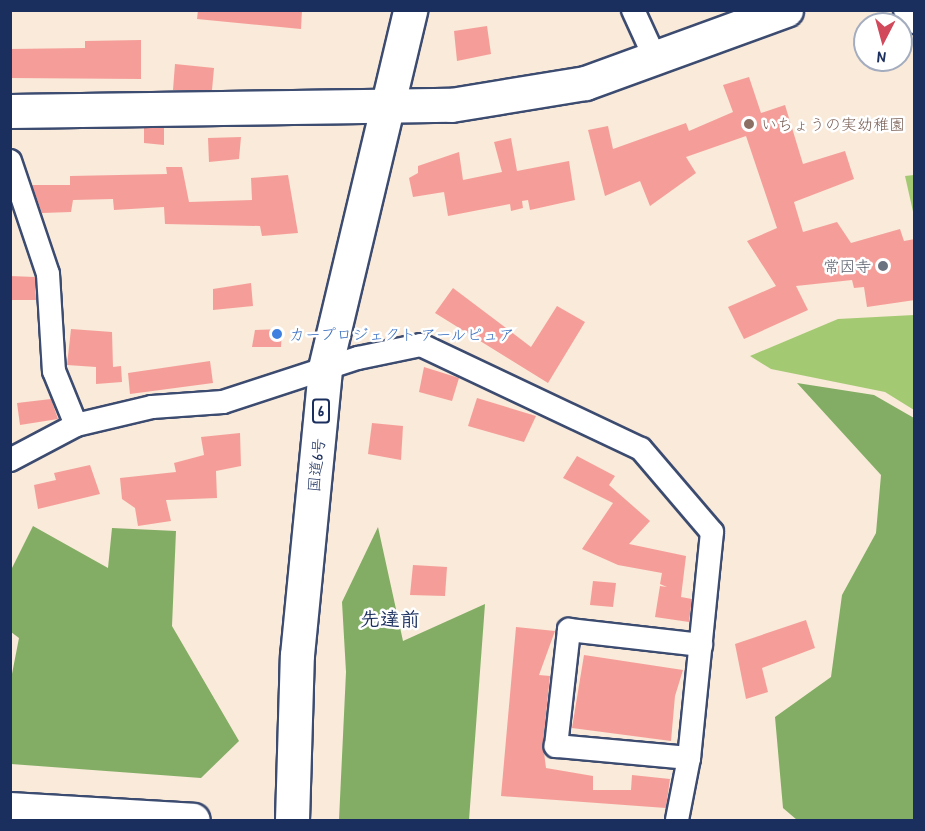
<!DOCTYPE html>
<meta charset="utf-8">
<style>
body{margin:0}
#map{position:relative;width:925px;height:831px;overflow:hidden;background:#f9ead9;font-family:"Patrick Hand","Klee One",sans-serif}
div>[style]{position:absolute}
.green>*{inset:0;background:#a4c973}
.forest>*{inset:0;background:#83ad65}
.building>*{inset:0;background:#f59e99}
.roads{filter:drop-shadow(2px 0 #3c4b70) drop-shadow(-2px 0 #3c4b70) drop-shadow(0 2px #3c4b70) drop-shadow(0 -2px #3c4b70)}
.street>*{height:22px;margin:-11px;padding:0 11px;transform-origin:11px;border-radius:11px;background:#fff}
.secondary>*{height:33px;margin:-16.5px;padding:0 16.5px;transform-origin:16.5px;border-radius:16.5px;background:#fff}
.highway>*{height:33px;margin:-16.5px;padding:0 16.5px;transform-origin:16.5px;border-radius:16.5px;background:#fff}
.dots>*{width:16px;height:16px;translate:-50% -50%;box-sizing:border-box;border:3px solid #fff;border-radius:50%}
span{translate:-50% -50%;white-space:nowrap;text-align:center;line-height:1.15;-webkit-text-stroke:5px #fff;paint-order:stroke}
.shield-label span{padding:2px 4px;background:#fff;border:2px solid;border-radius:4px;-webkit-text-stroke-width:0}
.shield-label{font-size:15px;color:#1b2f5e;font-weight:700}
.education-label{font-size:16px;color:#785e54}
.left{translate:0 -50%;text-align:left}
.worship-label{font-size:16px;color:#5b616d}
.right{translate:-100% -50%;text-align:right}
.shop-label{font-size:16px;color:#366cbe}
.street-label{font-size:16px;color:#1b2f5e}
.quarter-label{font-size:20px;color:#1b2f5e;font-weight:700}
.frame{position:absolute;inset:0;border:12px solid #1b2f5e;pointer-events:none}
.north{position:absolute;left:853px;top:12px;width:60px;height:60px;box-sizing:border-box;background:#fff;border:2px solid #a4acbf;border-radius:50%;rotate:186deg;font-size:16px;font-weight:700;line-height:24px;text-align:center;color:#1b2f5e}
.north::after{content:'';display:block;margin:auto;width:21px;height:27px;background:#d1495b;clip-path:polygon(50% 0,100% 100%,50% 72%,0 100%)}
</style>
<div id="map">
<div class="green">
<i style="clip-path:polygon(914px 175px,914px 216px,905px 176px)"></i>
<i style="clip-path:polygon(914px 315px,914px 410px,885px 392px,771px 369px,750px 356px,838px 319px)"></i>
</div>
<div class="forest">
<i style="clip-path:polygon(797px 383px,874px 395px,914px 418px,914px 820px,797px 820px,783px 808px,775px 717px,831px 677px,842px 595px,876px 533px,881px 475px)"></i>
<i style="clip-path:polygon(33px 526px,108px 568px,112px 528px,176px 531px,172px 626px,239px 741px,201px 778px,11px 764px,11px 679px,19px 638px,11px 632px,11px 570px)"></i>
<i style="clip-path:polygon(378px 527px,403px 641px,485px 604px,469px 820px,339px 820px,346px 672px,342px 602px)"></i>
</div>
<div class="building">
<i style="clip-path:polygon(198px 10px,302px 10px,301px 29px,197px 19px)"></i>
<i style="clip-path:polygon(487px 26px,491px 54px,457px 61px,454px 31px)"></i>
<i style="clip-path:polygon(141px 40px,141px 79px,10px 78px,10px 49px,85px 48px,85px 41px)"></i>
<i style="clip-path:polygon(175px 64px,214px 68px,212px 90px,173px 90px)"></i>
<i style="clip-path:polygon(749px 77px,761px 113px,785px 105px,803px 164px,845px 151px,854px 179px,794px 202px,803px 232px,837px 222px,851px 243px,900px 229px,904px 241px,915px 239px,915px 300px,867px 307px,864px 287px,854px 288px,852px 280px,796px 286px,808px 310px,744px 339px,728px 307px,776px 286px,747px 241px,777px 228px,746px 136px,686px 157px,696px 173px,650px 206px,640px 181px,605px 196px,588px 130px,608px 126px,613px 149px,686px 123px,689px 131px,733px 112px,723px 85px)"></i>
<i style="clip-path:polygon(144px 128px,164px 128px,164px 145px,144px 143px)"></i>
<i style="clip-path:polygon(241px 137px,239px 159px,209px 162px,208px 138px)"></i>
<i style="clip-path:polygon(511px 138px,517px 171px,569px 161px,575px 200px,530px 210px,528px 200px,522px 201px,523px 208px,511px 211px,510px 204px,448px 216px,444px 192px,413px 197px,409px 178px,418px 173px,418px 166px,459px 152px,463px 180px,502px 172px,494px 142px)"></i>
<i style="clip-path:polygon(166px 167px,182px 167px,189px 202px,252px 200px,251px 178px,288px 175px,298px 233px,262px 236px,260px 226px,165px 224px,164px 207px,114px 210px,113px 199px,73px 200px,71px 212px,42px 213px,32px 185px,70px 185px,70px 176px,167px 174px)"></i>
<i style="clip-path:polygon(10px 276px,35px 277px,36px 300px,10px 300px)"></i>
<i style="clip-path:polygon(251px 283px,253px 306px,213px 310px,213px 289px)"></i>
<i style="clip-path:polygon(453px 288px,531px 347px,557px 306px,585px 322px,548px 383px,435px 313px)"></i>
<i style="clip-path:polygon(71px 329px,112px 332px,113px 367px,121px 366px,122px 382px,96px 384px,96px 367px,67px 365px)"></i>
<i style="clip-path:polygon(282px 329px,281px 347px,252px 347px,255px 330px)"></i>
<i style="clip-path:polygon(210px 361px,213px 383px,130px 394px,128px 373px)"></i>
<i style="clip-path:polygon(424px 367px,459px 378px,452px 401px,419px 392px)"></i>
<i style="clip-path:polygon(477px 398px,536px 416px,524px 442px,468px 426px)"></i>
<i style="clip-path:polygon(51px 399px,58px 419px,20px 425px,17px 403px)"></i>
<i style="clip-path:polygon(372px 423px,403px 426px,401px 460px,368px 454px)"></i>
<i style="clip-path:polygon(240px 433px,241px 466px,216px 471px,217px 498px,166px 500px,171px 521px,138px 526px,135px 508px,122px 499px,120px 478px,176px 472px,174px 463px,204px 455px,201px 437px)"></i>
<i style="clip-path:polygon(577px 456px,615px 476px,609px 485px,650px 521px,629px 544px,686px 556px,681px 597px,692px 599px,689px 622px,655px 617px,660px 586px,667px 587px,660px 584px,662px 573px,618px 565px,582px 549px,613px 503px,563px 478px)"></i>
<i style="clip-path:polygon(90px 465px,100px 494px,38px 509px,34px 485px,56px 480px,54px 473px)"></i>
<i style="clip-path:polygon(413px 565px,447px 567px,445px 596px,410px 595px)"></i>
<i style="clip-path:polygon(593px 581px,616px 583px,613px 607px,590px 605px)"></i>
<i style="clip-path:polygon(806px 620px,815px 648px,762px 668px,768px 692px,746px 699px,735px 644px)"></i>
<i style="clip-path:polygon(516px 627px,555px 631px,539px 675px,550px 676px,543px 744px,546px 768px,593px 776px,593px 790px,631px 790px,632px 775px,670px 779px,666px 808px,501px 796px)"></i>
<i style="clip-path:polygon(584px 655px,683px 670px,675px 696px,671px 741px,572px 728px)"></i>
</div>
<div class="roads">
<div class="street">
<i style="left:633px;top:10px;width:53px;rotate:65.4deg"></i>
<i style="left:905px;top:10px;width:15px;rotate:53deg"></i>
<i style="left:10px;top:161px;width:119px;rotate:71.4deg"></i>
<i style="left:48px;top:274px;width:97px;rotate:86.5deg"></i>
<i style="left:54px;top:371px;width:58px;rotate:67.8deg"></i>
<i style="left:10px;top:460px;width:75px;rotate:-27.9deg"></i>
<i style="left:76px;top:425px;width:78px;rotate:-13.3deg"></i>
<i style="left:152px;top:407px;width:71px;rotate:-4deg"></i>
<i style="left:223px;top:402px;width:142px;rotate:-18.1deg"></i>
<i style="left:358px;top:358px;width:64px;rotate:-11.7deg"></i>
<i style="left:421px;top:345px;width:243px;rotate:25.3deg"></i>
<i style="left:641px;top:449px;width:109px;rotate:49.5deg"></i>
<i style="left:712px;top:532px;width:227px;rotate:95.8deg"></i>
<i style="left:689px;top:758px;width:63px;rotate:101deg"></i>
<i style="left:689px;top:758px;width:134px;rotate:-174.8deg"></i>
<i style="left:556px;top:746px;width:117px;rotate:-83.6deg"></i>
<i style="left:569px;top:630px;width:133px;rotate:6.5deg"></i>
</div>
<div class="secondary">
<i style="left:10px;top:111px;width:441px;rotate:-0.8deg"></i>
<i style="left:451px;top:105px;width:136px;rotate:-9.3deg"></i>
<i style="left:585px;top:83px;width:214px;rotate:-20deg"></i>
<i style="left:10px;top:809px;width:183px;rotate:3.4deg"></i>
</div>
<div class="highway">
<i style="left:292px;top:820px;width:165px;rotate:-88.3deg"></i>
<i style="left:297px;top:655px;width:288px;rotate:-84.4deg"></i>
<i style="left:325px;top:368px;width:368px;rotate:-76.6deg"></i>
</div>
</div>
<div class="dots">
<i style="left:749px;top:124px;background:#8d6e63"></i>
<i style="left:883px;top:266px;background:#6b7280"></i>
<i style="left:277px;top:334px;background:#3f7fe0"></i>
</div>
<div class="shield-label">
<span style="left:321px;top:411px">6</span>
</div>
<div class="education-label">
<span class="left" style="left:761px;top:124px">いちょうの実幼稚園</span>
</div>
<div class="worship-label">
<span class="right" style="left:871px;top:266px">常因寺</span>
</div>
<div class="shop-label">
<span class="left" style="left:289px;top:334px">カープロジェクト アールピュア</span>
</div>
<div class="street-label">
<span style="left:316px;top:465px;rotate:-84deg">国道6号</span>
</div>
<div class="quarter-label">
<span style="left:390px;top:618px">先達前</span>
</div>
<div class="frame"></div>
<div class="north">N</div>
</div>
